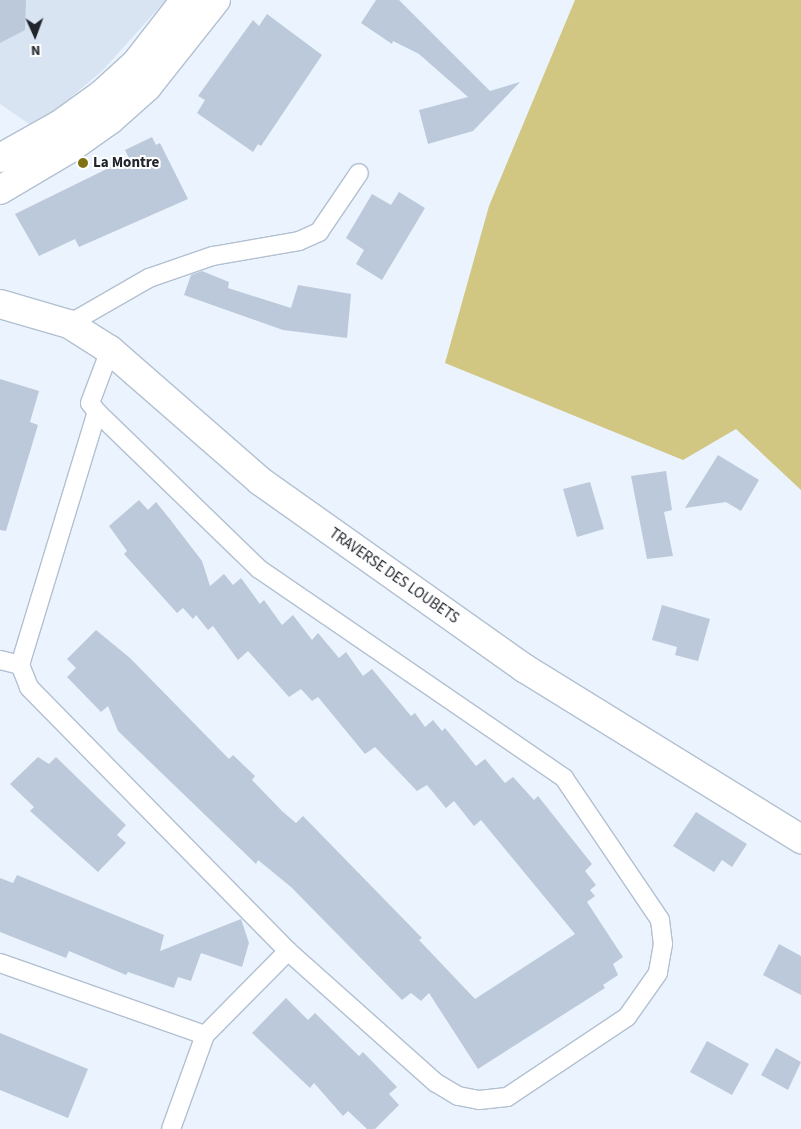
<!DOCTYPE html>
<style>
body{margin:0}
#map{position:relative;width:801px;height:1129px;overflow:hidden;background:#ebf4fe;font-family:"Source Sans 3",sans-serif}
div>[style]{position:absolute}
.built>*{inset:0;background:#d9e4f3}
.forest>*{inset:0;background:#d1c682}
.building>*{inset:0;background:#bbc9da}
.roads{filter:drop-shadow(1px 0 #b2c0d1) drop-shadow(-1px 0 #b2c0d1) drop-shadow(0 1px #b2c0d1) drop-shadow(0 -1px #b2c0d1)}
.service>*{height:18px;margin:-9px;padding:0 9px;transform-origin:9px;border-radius:9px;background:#fff}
.minor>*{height:28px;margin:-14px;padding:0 14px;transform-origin:14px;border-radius:14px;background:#fff}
.secondary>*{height:28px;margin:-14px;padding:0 14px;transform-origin:14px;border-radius:14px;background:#fff}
.dots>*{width:14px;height:14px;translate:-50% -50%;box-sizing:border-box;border:2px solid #fff;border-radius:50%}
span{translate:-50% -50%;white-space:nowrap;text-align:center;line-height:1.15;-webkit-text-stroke:4px #fff;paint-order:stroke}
.poi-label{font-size:15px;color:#20252c;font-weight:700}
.left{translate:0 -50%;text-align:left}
.street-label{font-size:15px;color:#20252c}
.north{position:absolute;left:10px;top:10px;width:50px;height:50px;-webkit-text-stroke:4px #fff;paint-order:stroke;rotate:178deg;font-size:14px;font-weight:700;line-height:20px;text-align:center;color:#20252c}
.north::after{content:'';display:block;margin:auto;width:18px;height:22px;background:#20252c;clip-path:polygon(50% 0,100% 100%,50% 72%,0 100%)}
</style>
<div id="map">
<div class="built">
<i style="clip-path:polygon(0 0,166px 0,103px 70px,35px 128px,0 104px)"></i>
</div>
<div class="forest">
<i style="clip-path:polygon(575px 0,801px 0,801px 490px,736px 429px,683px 460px,445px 363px,489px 206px)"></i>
</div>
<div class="building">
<i style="clip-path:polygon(0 0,26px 0,25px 30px,0 43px)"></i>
<i style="clip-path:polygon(376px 0,399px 0,490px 91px,520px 82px,473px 131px,428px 144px,419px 110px,468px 97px,419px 54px,393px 41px,392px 44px,361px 23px)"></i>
<i style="clip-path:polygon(267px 14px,322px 55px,261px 146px,258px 144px,253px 152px,197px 113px,205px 100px,198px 96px,216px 71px,253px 20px,259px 26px)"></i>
<i style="clip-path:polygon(152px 137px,156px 145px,160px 143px,188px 199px,79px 247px,75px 239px,39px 256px,15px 214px,129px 158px,125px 150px)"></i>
<i style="clip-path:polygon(399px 192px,425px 208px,382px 280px,356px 264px,364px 250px,346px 238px,372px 194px,391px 205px)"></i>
<i style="clip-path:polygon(202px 271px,229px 282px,228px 288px,291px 308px,298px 285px,351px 294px,347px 338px,283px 330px,184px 295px,191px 275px)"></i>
<i style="clip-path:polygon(0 379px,39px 391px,30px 422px,38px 425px,6px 531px,0 530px)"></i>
<i style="clip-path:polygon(718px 455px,759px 480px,741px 511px,726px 502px,685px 508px)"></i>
<i style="clip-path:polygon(666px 471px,672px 510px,664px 512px,673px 556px,647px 559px,631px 476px)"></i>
<i style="clip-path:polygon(590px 482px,604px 529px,577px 537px,563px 489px)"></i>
<i style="clip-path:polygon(139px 500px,148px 510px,156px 502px,169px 518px,202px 561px,210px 586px,224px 574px,233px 585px,241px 578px,260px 604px,264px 600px,282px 625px,293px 615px,312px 640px,318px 633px,339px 658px,346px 652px,363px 676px,372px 669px,411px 716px,415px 713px,425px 727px,433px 720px,442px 731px,445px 728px,476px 766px,485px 759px,505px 783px,513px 777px,534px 800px,538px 796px,592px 864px,585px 871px,596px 885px,590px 890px,595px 896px,587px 902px,623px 957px,613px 964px,618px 975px,603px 985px,605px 988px,478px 1069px,429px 993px,421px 1001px,411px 993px,402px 1000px,291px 887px,258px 860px,256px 864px,118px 731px,108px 706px,101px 712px,67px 677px,76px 668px,67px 659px,96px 630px,130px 658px,229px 759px,233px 755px,255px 776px,252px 780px,282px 811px,296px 823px,303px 816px,422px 938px,419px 940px,475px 999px,575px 934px,481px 820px,474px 826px,454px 801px,446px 808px,427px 785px,417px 791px,375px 747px,365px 754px,318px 697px,312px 701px,301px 689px,289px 697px,248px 651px,238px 660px,213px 626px,208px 630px,196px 615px,193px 619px,183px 608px,177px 613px,124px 554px,127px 551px,109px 526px)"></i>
<i style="clip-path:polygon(662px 605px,710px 619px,698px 661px,675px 655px,677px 647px,652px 640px)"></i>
<i style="clip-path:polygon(38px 757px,49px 764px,56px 757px,126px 825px,117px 835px,126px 843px,98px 872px,30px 811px,34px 807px,10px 784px)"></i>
<i style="clip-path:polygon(696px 812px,747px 844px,732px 867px,722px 860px,714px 872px,673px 846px)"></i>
<i style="clip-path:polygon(17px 875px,164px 935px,160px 951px,241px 919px,249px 943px,242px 967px,201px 953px,191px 981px,178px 977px,174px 988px,128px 972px,126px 975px,69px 951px,66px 958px,0 932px,0 878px,13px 883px)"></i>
<i style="clip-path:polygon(779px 944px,801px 956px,801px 995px,763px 975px)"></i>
<i style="clip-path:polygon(286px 998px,308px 1020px,315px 1013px,359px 1056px,363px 1052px,397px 1087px,389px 1094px,399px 1105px,375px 1129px,367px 1129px,348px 1111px,343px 1116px,314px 1083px,310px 1088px,252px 1033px)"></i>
<i style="clip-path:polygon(0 1033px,88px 1069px,68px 1118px,0 1090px)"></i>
<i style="clip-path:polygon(707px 1041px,749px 1064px,732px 1095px,690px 1072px)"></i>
<i style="clip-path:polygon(776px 1048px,801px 1062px,788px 1090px,761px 1075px)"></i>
</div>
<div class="roads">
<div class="service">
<i style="left:69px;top:324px;width:92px;rotate:-29.9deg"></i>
<i style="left:149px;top:278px;width:68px;rotate:-19deg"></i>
<i style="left:213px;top:256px;width:87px;rotate:-9.9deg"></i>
<i style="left:299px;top:241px;width:22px;rotate:-24deg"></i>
<i style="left:319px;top:232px;width:71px;rotate:-55.9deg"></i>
<i style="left:97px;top:412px;width:226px;rotate:44.1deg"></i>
<i style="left:259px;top:569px;width:370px;rotate:34.4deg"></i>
<i style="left:564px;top:778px;width:171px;rotate:55.9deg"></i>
<i style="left:660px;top:920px;width:24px;rotate:83deg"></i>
<i style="left:663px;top:944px;width:29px;rotate:100deg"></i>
<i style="left:658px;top:973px;width:54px;rotate:125.2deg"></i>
<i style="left:627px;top:1017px;width:144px;rotate:146.3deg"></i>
<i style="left:507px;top:1097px;width:28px;rotate:174deg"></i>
<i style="left:479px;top:1100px;width:21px;rotate:-169deg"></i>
<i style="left:458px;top:1096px;width:26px;rotate:-149deg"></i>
<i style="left:436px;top:1083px;width:198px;rotate:-138.3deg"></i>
<i style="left:288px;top:951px;width:370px;rotate:-134.5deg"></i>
<i style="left:29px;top:687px;width:24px;rotate:-112deg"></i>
<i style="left:20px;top:665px;width:264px;rotate:-73.1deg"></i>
<i style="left:97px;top:412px;width:11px;rotate:-128deg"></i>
<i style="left:90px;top:403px;width:57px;rotate:-69.3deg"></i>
<i style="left:0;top:660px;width:21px;rotate:14deg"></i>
<i style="left:0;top:963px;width:217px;rotate:19.4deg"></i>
<i style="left:205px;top:1035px;width:118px;rotate:-45.3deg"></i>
<i style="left:171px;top:1129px;width:100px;rotate:-70.1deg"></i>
</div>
<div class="minor">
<i style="left:0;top:304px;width:72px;rotate:16.2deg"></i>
<i style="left:69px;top:324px;width:49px;rotate:32.4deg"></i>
<i style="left:110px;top:350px;width:199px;rotate:41.1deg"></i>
<i style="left:260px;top:481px;width:324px;rotate:35.3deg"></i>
<i style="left:524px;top:668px;width:326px;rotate:31.7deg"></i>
</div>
<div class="secondary">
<i style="left:0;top:158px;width:68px;rotate:-29.2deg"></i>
<i style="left:59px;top:125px;width:53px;rotate:-35.8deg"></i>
<i style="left:102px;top:94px;width:46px;rotate:-42.4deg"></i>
<i style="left:136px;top:63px;width:80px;rotate:-52.1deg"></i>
<i style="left:0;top:190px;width:80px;rotate:-30.7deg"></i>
<i style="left:69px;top:149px;width:50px;rotate:-35.3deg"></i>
<i style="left:110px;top:120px;width:50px;rotate:-41.7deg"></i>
<i style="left:147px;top:87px;width:111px;rotate:-51.6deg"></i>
</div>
</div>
<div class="dots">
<i style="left:83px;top:163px;background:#7f7213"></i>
</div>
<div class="poi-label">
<span class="left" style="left:93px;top:163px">La Montre</span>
</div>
<div class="street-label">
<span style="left:394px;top:576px;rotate:35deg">TRAVERSE DES LOUBETS</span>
</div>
<div class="north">N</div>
</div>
